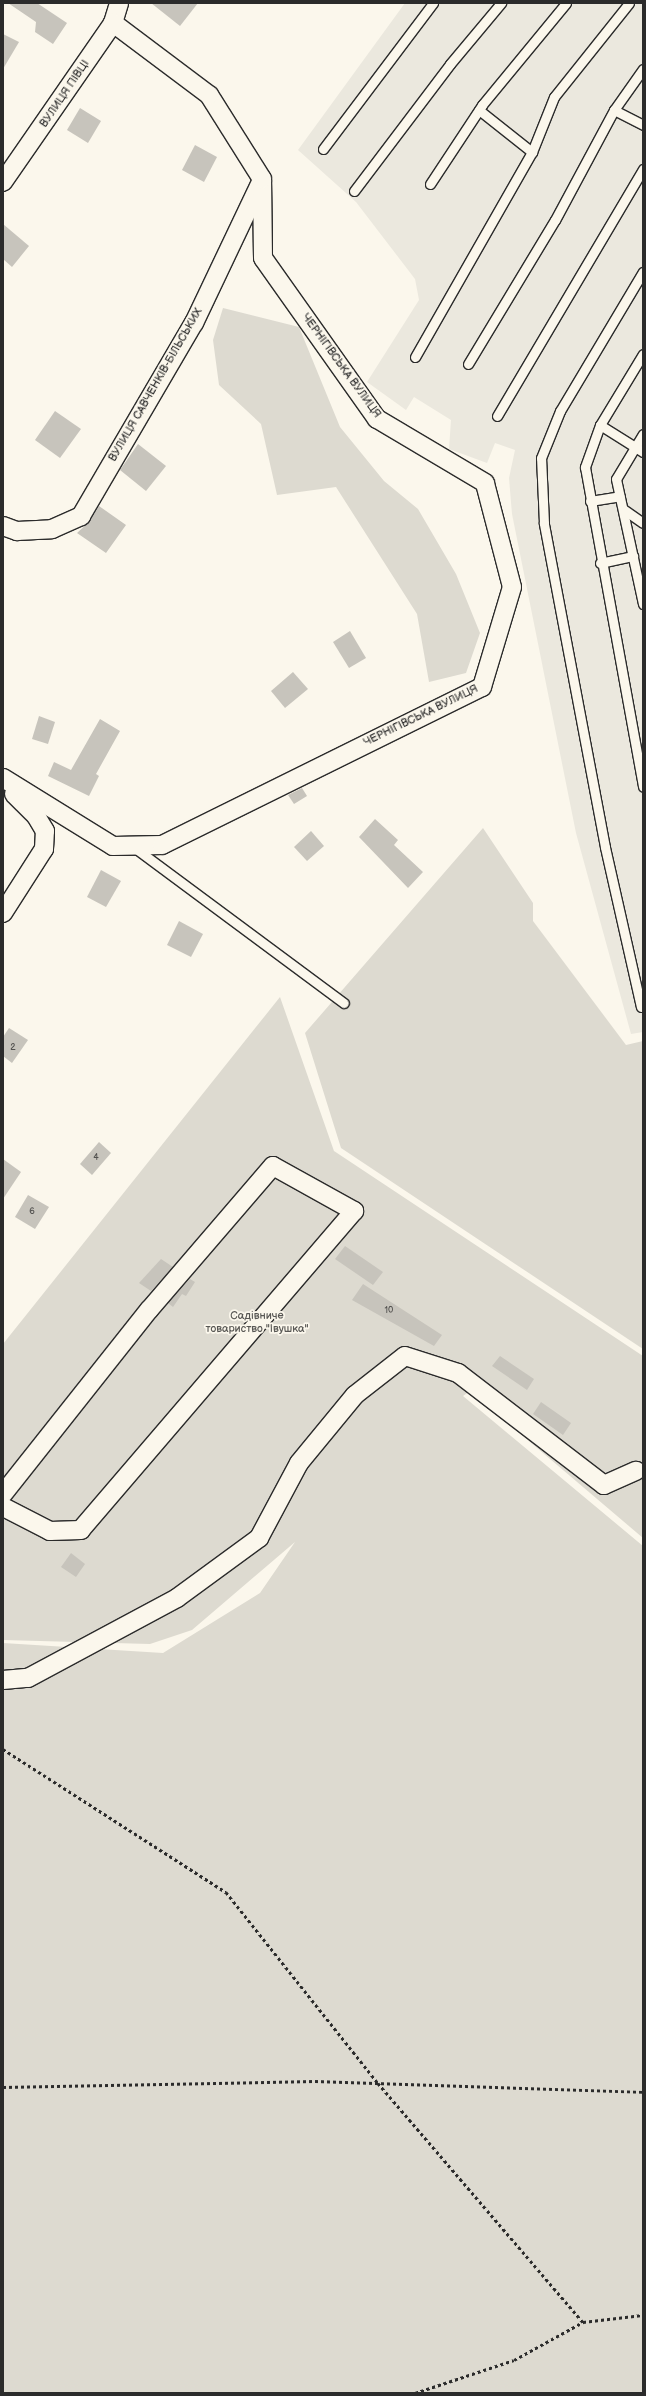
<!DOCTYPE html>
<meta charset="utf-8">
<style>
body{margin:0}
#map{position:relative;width:646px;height:2396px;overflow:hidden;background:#fbf7ec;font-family:"Balsamiq Sans",sans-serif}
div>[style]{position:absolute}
.built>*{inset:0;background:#ebe8de}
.green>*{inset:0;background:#dddad0}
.building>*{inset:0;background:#c7c4bc}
.path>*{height:2.5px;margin-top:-1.25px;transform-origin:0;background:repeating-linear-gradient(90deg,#2b2b2b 0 3px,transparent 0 6px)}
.roads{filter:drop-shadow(1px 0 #2b2b2b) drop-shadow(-1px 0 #2b2b2b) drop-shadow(0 1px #2b2b2b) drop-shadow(0 -1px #2b2b2b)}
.lane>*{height:9px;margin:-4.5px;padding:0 4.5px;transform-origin:4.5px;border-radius:4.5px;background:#fbf7ec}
.street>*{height:18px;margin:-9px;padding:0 9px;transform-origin:9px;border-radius:9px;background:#fbf7ec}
span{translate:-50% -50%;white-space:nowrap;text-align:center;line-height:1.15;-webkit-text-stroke:3.5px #fbf7ec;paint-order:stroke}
.number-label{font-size:9px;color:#52514f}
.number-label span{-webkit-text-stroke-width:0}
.street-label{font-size:11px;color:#2b2b2b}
.park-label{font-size:11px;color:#585754}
.frame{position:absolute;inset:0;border:4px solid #2b2b2b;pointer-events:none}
</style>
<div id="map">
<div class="built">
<i style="clip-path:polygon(405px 3px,643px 3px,643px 1032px,631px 1034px,576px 833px,512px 514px,509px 478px,515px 450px,495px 443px,487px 463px,449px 449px,451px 420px,414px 397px,406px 410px,367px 382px,419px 300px,415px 279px,356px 202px,298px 150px)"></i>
</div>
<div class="green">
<i style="clip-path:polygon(223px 308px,299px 327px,340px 427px,384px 481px,418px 509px,456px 574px,480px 633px,466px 673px,429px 682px,417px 614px,336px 487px,277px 495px,261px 424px,219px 385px,213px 340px)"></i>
<i style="clip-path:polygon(483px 828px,533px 903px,533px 921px,626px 1045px,643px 1041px,643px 1349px,341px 1148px,305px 1033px)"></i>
<i style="clip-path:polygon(280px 997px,334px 1151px,643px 1356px,643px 1538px,470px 1391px,463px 1396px,643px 1546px,643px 2393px,3px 2393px,3px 1643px,163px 1653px,260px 1593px,295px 1542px,192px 1630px,150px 1644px,3px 1640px,3px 1344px)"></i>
</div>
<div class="building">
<i style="clip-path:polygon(8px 3px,37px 3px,67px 23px,53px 44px,35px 32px,36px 22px)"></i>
<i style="clip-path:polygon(151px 3px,198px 3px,180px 26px)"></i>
<i style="clip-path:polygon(3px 34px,19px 42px,3px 69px)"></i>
<i style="clip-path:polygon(80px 108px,101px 121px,88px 143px,67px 130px)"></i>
<i style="clip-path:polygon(195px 145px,217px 157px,204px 182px,182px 170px)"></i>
<i style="clip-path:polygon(3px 224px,29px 246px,12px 267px,3px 259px)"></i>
<i style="clip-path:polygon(55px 411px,81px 429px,60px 458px,35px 440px)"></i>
<i style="clip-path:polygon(138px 444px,166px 466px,146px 491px,120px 470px)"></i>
<i style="clip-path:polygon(99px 506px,126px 525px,106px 553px,77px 533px,90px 521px)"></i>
<i style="clip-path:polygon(350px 631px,366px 658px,349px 668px,333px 642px)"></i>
<i style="clip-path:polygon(293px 672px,308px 689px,285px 708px,271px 691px)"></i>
<i style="clip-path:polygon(39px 716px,55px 722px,48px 744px,32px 739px)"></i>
<i style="clip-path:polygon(100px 719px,120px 731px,96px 774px,99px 776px,89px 796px,48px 776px,54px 762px,71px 770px)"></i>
<i style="clip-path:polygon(302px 788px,307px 796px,294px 804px,288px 795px)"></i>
<i style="clip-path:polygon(375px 819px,398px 840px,394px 845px,423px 872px,408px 888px,359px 837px)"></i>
<i style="clip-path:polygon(311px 831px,324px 846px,307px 861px,294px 847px)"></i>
<i style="clip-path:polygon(101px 870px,121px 881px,106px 907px,87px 897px)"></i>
<i style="clip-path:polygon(179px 921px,203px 934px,191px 957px,167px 945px)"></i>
<i style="clip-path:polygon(9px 1028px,28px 1040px,12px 1063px,3px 1056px,3px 1037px)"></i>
<i style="clip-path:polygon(99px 1142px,111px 1153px,92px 1175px,80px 1164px)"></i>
<i style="clip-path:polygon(3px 1159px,21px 1172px,3px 1199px)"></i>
<i style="clip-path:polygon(28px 1195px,49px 1207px,35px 1229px,15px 1217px)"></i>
<i style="clip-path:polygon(345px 1246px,383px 1272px,373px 1285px,335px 1259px)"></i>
<i style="clip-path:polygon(161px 1259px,173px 1267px,151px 1291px,139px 1283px)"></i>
<i style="clip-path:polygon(190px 1279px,195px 1282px,186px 1296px,182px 1294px,173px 1307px,168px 1303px)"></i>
<i style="clip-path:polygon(363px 1284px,442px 1335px,434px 1346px,352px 1300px)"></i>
<i style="clip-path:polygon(500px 1356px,534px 1379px,527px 1390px,492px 1366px)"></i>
<i style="clip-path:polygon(541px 1402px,571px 1423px,563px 1435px,533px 1414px)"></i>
<i style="clip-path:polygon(71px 1553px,85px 1564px,76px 1577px,61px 1567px)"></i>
</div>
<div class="path">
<i style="left:3px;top:1749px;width:265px;rotate:32.7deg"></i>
<i style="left:226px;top:1892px;width:244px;rotate:51.5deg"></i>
<i style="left:378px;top:2083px;width:315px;rotate:49.4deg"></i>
<i style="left:3px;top:2087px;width:312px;rotate:-1.1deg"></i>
<i style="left:315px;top:2081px;width:328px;rotate:1.9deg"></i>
<i style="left:415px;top:2393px;width:104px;rotate:-18.4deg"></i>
<i style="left:514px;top:2360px;width:79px;rotate:-28.8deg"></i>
<i style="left:583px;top:2322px;width:60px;rotate:-6.7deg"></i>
</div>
<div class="roads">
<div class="lane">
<i style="left:479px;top:110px;width:68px;rotate:38.4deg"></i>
<i style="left:614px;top:110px;width:33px;rotate:27deg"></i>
<i style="left:323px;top:149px;width:183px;rotate:-53deg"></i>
<i style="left:430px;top:184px;width:95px;rotate:-56.6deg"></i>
<i style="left:482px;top:105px;width:132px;rotate:-50.5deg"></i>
<i style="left:354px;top:191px;width:159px;rotate:-52.9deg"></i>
<i style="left:450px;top:64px;width:80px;rotate:-50.1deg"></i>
<i style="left:643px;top:354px;width:83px;rotate:121.2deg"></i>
<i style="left:600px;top:425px;width:45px;rotate:109.7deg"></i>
<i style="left:585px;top:467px;width:325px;rotate:79.7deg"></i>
<i style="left:415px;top:357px;width:236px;rotate:-60.3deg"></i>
<i style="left:532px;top:152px;width:59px;rotate:-68.2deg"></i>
<i style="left:554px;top:97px;width:120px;rotate:-51.4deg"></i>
<i style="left:468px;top:364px;width:168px;rotate:-58.9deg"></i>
<i style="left:555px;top:220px;width:125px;rotate:-61.8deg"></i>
<i style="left:614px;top:110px;width:50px;rotate:-54.7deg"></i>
<i style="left:497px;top:416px;width:287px;rotate:-59.4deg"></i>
<i style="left:600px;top:425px;width:51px;rotate:32.1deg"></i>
<i style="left:643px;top:434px;width:52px;rotate:121deg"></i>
<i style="left:616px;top:479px;width:128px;rotate:77.8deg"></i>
<i style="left:590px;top:501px;width:30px;rotate:-9deg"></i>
<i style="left:623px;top:509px;width:24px;rotate:35deg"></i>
<i style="left:600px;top:563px;width:34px;rotate:-12deg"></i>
<i style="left:135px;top:848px;width:260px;rotate:36.6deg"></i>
<i style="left:641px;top:1007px;width:164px;rotate:-102.7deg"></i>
<i style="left:605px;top:847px;width:330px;rotate:-100.7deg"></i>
<i style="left:544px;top:523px;width:65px;rotate:-92.6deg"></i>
<i style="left:541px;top:458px;width:51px;rotate:-68deg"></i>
<i style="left:560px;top:411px;width:162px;rotate:-59.2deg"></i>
</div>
<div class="street">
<i style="left:3px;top:182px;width:193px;rotate:-55.3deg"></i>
<i style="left:113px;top:23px;width:21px;rotate:-73deg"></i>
<i style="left:3px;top:526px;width:15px;rotate:20deg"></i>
<i style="left:17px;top:531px;width:35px;rotate:-3deg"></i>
<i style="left:52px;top:529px;width:32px;rotate:-24deg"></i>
<i style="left:81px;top:516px;width:224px;rotate:-59.7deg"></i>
<i style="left:194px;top:323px;width:154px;rotate:-64.6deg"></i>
<i style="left:3px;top:778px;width:129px;rotate:31.7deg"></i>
<i style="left:113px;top:846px;width:49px;rotate:-1.2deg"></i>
<i style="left:162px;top:845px;width:357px;rotate:-26.3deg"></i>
<i style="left:482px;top:687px;width:104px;rotate:-73.3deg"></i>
<i style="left:512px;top:587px;width:107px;rotate:-104.6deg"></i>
<i style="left:485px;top:483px;width:126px;rotate:-149.3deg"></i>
<i style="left:377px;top:419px;width:197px;rotate:-125.3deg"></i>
<i style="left:263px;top:258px;width:79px;rotate:-90.7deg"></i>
<i style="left:262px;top:179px;width:99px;rotate:-122.2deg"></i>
<i style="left:209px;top:95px;width:120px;rotate:-143.1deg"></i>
<i style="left:3px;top:913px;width:76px;rotate:-57.4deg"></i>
<i style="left:44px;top:849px;width:18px;rotate:-87deg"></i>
<i style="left:45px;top:831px;width:17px;rotate:-121deg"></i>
<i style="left:36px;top:816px;width:31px;rotate:-135deg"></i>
<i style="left:3px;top:1494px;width:235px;rotate:-51.6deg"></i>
<i style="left:149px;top:1310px;width:190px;rotate:-49.3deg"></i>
<i style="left:273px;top:1166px;width:93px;rotate:29.1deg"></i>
<i style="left:354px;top:1211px;width:420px;rotate:130.6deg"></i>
<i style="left:81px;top:1530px;width:31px;rotate:178deg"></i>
<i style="left:50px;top:1531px;width:53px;rotate:-152.9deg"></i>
<i style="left:3px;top:1680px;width:25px;rotate:-5deg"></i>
<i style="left:28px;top:1678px;width:169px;rotate:-28.2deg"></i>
<i style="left:177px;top:1598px;width:102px;rotate:-36.2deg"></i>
<i style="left:259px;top:1538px;width:85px;rotate:-61.9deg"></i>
<i style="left:299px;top:1463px;width:88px;rotate:-50.5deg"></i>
<i style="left:355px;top:1395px;width:63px;rotate:-38deg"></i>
<i style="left:405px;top:1356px;width:56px;rotate:17.8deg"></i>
<i style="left:458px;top:1373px;width:184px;rotate:37.5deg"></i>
<i style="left:604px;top:1485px;width:35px;rotate:-24deg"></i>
</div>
</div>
<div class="number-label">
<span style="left:13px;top:1048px">2</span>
<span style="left:96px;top:1158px">4</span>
<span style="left:32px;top:1212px">6</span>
<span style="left:389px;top:1311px">10</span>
</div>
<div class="street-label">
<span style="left:65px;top:94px;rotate:-56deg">ВУЛИЦЯ ПІВЦІ</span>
<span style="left:341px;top:366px;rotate:54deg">ЧЕРНІГІВСЬКА ВУЛИЦЯ</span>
<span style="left:156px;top:385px;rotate:-60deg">ВУЛИЦЯ САВЧЕНКІВ-БІЛЬСЬКИХ</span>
<span style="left:421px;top:716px;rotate:-26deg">ЧЕРНІГІВСЬКА ВУЛИЦЯ</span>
</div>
<div class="park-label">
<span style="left:257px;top:1323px">Садівниче<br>товариство "Івушка"</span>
</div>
<div class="frame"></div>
</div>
